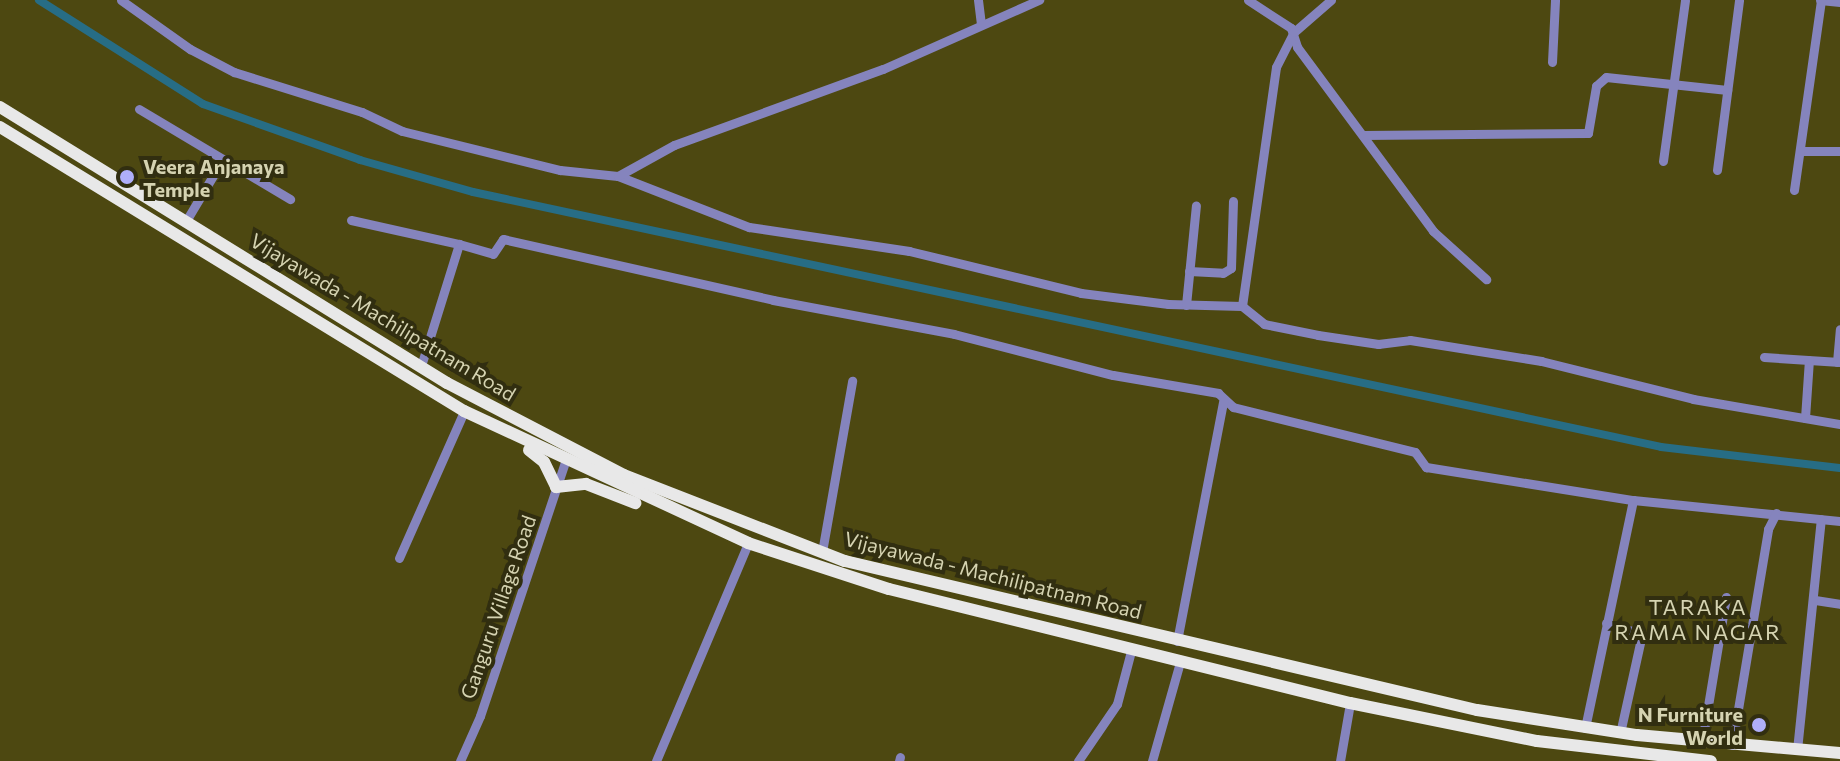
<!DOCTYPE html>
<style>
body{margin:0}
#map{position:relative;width:1840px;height:761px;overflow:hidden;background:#4d4811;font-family:Commissioner,sans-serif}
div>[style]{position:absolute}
.canal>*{height:8px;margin:-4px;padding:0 4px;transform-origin:4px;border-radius:4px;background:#276d85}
.minor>*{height:9px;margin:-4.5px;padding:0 4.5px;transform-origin:4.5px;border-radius:4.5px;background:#8584bd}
.highway>*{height:12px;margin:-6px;padding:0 6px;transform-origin:6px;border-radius:6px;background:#e8e8e8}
.dots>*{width:22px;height:22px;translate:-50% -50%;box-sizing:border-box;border:4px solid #312e10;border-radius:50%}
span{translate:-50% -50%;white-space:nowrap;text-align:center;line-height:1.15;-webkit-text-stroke:8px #312e10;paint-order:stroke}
.poi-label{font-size:20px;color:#d5d3b1;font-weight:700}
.left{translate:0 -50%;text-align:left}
.right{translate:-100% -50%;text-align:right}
.street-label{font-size:20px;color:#d5d3b1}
.neighbourhood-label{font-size:22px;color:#d5d3b1;letter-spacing:2px}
</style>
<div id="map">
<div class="canal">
<i style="left:39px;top:0;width:194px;rotate:32.4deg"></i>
<i style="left:203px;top:104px;width:167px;rotate:19.6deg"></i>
<i style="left:360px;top:160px;width:117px;rotate:15.8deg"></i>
<i style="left:473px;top:192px;width:1215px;rotate:12.11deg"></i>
<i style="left:1661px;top:447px;width:180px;rotate:6.7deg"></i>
</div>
<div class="minor">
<i style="left:121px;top:0;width:85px;rotate:35.4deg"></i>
<i style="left:190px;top:49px;width:50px;rotate:27.6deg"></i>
<i style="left:234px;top:72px;width:134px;rotate:17.4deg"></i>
<i style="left:362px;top:112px;width:44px;rotate:25.4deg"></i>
<i style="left:402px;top:131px;width:163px;rotate:13.9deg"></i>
<i style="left:560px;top:170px;width:58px;rotate:5.9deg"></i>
<i style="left:618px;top:176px;width:141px;rotate:21.3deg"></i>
<i style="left:749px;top:227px;width:162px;rotate:8.5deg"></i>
<i style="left:909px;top:251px;width:177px;rotate:13.7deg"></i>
<i style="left:1081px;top:293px;width:88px;rotate:7.2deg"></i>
<i style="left:1168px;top:304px;width:74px;rotate:1.5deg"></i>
<i style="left:1242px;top:306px;width:28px;rotate:39deg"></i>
<i style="left:1264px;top:324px;width:55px;rotate:11.5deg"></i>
<i style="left:1318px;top:335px;width:61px;rotate:8.5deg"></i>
<i style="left:1378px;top:344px;width:32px;rotate:-7deg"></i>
<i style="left:1410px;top:340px;width:133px;rotate:9.1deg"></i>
<i style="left:1541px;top:361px;width:157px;rotate:14deg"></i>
<i style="left:1693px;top:399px;width:149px;rotate:9.7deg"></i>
<i style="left:978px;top:0;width:24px;rotate:83deg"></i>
<i style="left:1248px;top:0;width:51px;rotate:33.1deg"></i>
<i style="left:1291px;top:28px;width:20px;rotate:72deg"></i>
<i style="left:1297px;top:47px;width:229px;rotate:53.5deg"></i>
<i style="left:1433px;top:231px;width:72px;rotate:42.2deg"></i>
<i style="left:1820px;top:0;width:20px;rotate:6deg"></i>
<i style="left:1552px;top:62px;width:62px;rotate:-87.2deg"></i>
<i style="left:139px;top:109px;width:176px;rotate:30.8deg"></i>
<i style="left:1363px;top:135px;width:225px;rotate:-0.5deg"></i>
<i style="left:1588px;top:133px;width:48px;rotate:-80.3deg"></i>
<i style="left:1596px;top:86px;width:13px;rotate:-42deg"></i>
<i style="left:1606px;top:77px;width:122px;rotate:6.1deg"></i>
<i style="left:1801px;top:151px;width:39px"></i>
<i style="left:1663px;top:161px;width:162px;rotate:-82.2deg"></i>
<i style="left:1717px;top:170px;width:171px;rotate:-82.6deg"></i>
<i style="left:618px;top:176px;width:64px;rotate:-29deg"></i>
<i style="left:674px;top:145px;width:222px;rotate:-20deg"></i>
<i style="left:883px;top:69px;width:171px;rotate:-23.9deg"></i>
<i style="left:1794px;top:190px;width:192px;rotate:-81.9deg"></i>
<i style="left:351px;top:220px;width:111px;rotate:12.5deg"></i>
<i style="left:186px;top:221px;width:72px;rotate:-59.2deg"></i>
<i style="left:1189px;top:271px;width:34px;rotate:3deg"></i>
<i style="left:1223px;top:273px;width:9px;rotate:-32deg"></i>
<i style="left:1231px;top:268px;width:67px;rotate:-88.3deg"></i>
<i style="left:1186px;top:305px;width:100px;rotate:-84.3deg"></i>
<i style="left:1242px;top:306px;width:241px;rotate:-81.9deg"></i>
<i style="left:1276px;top:67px;width:39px;rotate:-63deg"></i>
<i style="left:1294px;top:32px;width:49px;rotate:-40.9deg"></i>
<i style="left:1764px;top:357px;width:76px;rotate:3.8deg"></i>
<i style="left:1837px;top:362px;width:33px;rotate:-85deg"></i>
<i style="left:421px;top:366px;width:128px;rotate:-72.7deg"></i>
<i style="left:459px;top:244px;width:35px;rotate:16deg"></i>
<i style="left:493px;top:254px;width:18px;rotate:-56deg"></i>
<i style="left:503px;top:239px;width:277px;rotate:12.7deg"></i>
<i style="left:773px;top:300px;width:184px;rotate:10.6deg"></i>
<i style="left:954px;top:334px;width:164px;rotate:14.5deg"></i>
<i style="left:1113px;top:375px;width:107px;rotate:9.7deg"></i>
<i style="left:1218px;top:393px;width:21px;rotate:43deg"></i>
<i style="left:1233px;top:407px;width:187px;rotate:13.9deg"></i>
<i style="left:1415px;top:452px;width:19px;rotate:54deg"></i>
<i style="left:1426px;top:467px;width:210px;rotate:9.1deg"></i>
<i style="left:1633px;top:500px;width:208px;rotate:5.8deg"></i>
<i style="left:1805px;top:418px;width:58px;rotate:-86.1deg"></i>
<i style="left:822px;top:552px;width:174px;rotate:-80deg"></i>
<i style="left:399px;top:558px;width:161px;rotate:-66.1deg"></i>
<i style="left:1815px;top:600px;width:25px;rotate:9deg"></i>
<i style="left:1606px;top:623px;width:38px;rotate:17deg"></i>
<i style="left:1642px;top:634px;width:101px;rotate:102.5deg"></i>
<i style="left:1177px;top:641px;width:244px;rotate:-79.1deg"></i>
<i style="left:1585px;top:728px;width:233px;rotate:-78.1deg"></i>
<i style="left:1702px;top:742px;width:147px;rotate:-80.6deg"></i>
<i style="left:1732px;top:745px;width:219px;rotate:-80.5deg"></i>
<i style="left:1768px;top:529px;width:18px;rotate:-63deg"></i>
<i style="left:1797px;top:750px;width:232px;rotate:-84.1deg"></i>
<i style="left:460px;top:761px;width:49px;rotate:-66deg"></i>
<i style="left:480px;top:716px;width:268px;rotate:-71.5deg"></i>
<i style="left:656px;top:761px;width:237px;rotate:-67.1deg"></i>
<i style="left:899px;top:761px;width:4px;rotate:-76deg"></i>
<i style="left:1078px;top:761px;width:69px;rotate:-55.6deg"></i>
<i style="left:1117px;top:704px;width:55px;rotate:-75.2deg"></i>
<i style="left:1152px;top:761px;width:103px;rotate:-74.2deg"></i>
<i style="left:1340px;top:761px;width:59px;rotate:-80.2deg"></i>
</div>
<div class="highway">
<i style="left:0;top:107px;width:525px;rotate:31.69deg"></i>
<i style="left:447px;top:383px;width:199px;rotate:27.5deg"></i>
<i style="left:624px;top:475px;width:237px;rotate:21.3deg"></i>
<i style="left:845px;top:561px;width:649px;rotate:13.27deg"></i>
<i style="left:1477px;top:710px;width:162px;rotate:8.9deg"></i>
<i style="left:1637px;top:735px;width:204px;rotate:5.1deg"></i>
<i style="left:0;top:127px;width:544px;rotate:31.47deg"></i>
<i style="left:464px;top:411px;width:313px;rotate:24.9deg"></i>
<i style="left:748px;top:543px;width:148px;rotate:18.1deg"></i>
<i style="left:889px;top:589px;width:475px;rotate:13.9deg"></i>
<i style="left:1350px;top:703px;width:191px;rotate:11.5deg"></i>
<i style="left:1537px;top:741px;width:175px;rotate:6.6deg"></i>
<i style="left:529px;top:450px;width:19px;rotate:39deg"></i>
<i style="left:544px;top:462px;width:28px;rotate:64deg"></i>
<i style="left:556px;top:487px;width:30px;rotate:-6deg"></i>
<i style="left:586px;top:484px;width:53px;rotate:21.2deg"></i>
</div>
<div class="dots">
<i style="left:127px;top:177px;background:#afaefa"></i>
<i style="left:1759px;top:725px;background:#afaefa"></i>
</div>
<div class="poi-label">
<span class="left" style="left:143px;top:178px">Veera Anjanaya<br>Temple</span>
<span class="right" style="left:1743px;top:726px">N Furniture<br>World</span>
</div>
<div class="street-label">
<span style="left:383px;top:317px;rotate:31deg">Vijayawada - Machilipatnam Road</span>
<span style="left:993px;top:575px;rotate:14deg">Vijayawada - Machilipatnam Road</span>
<span style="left:498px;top:607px;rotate:-71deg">Ganguru Village Road</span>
</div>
<div class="neighbourhood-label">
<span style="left:1698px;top:619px">TARAKA<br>RAMA NAGAR</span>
</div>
</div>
